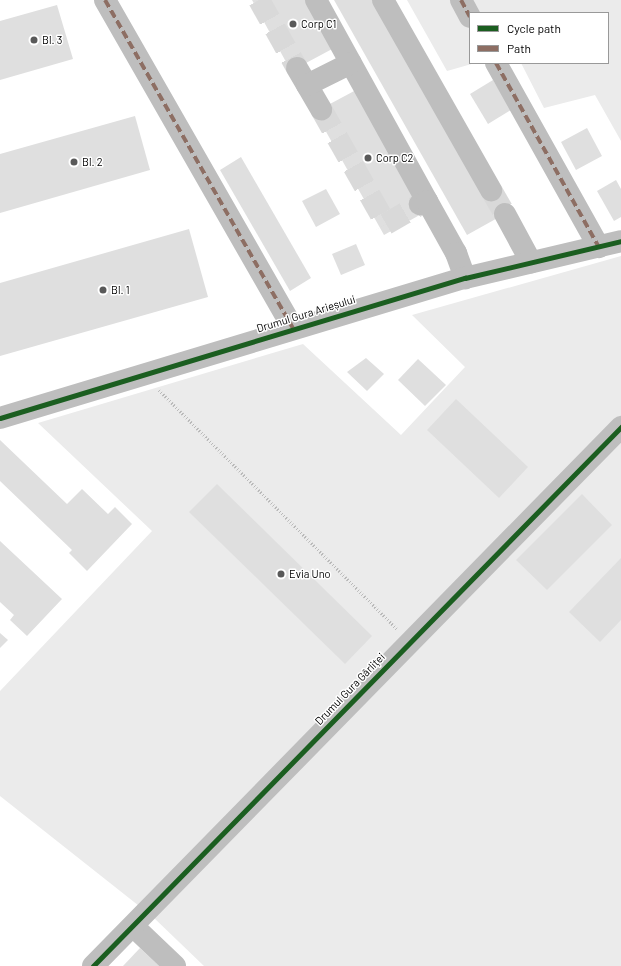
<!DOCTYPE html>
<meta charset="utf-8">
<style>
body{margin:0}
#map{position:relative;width:621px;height:966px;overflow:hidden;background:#fff;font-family:Barlow,sans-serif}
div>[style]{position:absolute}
.green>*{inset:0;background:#ebebeb}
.building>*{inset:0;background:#dfdfdf}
.minor-tunnel>*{height:22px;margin-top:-11px;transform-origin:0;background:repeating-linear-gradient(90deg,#d9d9d9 0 22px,transparent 0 33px)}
.path>*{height:2.5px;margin-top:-1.25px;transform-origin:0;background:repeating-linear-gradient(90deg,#b9b9b9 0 1px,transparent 0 3px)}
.minor>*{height:22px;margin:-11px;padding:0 11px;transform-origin:11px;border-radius:11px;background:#bebebe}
.quiet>*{height:4px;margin-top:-2px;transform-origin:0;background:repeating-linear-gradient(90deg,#8d6e63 0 8px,transparent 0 12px)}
.cycleway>*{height:5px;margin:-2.5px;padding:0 2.5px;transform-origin:2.5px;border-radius:2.5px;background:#1b5e20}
.dots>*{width:11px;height:11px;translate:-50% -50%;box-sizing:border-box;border:2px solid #fff;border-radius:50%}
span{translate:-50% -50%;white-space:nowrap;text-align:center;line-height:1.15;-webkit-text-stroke:3px #fff;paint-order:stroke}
.poi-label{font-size:11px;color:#000}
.left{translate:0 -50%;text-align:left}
.street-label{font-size:11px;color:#000}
.legend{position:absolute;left:469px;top:12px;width:140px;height:52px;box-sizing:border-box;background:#fff;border:1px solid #999;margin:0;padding:5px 7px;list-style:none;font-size:12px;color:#000}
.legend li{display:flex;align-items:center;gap:8px;height:20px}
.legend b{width:20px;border:1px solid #999}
</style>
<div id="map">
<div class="green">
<i style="clip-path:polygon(407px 0,621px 0,621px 141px,595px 95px,544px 108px,521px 63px,608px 63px,608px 13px,470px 13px,470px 63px,475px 63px,447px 71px)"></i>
<i style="clip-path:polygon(621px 256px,621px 966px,204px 966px,153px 917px,0 796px,0 691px,152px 531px,38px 423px,303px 344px,401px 435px,465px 367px,412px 315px)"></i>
</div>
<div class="building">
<i style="clip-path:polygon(252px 0,307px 0,334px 48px,291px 71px)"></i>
<i style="clip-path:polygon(334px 0,373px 0,512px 210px,467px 235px)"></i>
<i style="clip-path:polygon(57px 5px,73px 59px,0 80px,0 21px)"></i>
<i style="clip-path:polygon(493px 80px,511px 110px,488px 124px,470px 94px)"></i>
<i style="clip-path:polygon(356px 90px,425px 212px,384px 235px,315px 112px)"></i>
<i style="clip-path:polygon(135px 116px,150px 170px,0 213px,0 154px)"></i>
<i style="clip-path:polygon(587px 128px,602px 156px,576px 170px,561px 142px)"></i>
<i style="clip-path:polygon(241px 157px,311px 278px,290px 291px,220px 170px)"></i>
<i style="clip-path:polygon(616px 180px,621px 189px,621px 217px,614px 221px,597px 191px)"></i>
<i style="clip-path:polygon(326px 189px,340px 214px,316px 227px,302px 201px)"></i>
<i style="clip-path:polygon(189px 229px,208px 297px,0 356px,0 283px)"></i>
<i style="clip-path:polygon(356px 244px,365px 265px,341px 275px,332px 254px)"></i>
<i style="clip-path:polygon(366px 358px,384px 374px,367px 391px,347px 372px)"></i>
<i style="clip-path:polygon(418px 359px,446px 385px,425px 406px,398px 380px)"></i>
<i style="clip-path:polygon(456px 399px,528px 467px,499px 498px,427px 430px)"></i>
<i style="clip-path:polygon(0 440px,67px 504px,82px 489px,108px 514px,115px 507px,132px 524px,87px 571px,69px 553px,72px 550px,0 481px)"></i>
<i style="clip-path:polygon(217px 484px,372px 636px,345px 664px,189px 512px)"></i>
<i style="clip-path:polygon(582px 494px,612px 525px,547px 590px,516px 560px)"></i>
<i style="clip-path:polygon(0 541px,62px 599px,27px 636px,10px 620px,14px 615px,0 602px)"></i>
<i style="clip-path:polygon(621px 558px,621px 620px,600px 642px,569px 612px)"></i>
<i style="clip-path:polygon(0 633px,8px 640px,0 648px)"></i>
<i style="clip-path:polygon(140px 948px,159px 966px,123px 966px)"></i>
</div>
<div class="minor-tunnel">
<i style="left:259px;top:0;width:78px;rotate:60.8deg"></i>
<i style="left:321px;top:109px;width:132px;rotate:60.5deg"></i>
<i style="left:386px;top:224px;width:39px;rotate:-30deg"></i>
<i style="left:491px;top:190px;width:28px;rotate:60deg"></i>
</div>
<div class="path">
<i style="left:159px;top:390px;width:337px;rotate:45.1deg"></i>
</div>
<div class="minor">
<i style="left:105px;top:0;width:378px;rotate:60.2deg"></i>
<i style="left:316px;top:0;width:230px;rotate:61.1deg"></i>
<i style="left:427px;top:201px;width:8px;rotate:157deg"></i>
<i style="left:383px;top:0;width:219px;rotate:60.4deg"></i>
<i style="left:461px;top:0;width:19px;rotate:62deg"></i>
<i style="left:496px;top:63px;width:211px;rotate:60.8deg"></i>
<i style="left:297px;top:68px;width:48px;rotate:59.7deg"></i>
<i style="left:307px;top:85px;width:49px;rotate:-26.6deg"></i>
<i style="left:427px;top:201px;width:60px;rotate:60.9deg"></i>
<i style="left:456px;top:253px;width:27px;rotate:70deg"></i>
<i style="left:505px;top:214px;width:55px;rotate:61.6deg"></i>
<i style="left:0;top:418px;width:486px;rotate:-16.8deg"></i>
<i style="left:465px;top:278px;width:160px;rotate:-13.3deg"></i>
<i style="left:133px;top:926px;width:58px;rotate:43.6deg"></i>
<i style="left:93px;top:966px;width:755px;rotate:-45.59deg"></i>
</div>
<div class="quiet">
<i style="left:105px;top:0;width:378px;rotate:60.2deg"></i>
<i style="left:461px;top:0;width:19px;rotate:62deg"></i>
<i style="left:496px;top:63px;width:211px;rotate:60.8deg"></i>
</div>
<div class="cycleway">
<i style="left:0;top:418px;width:486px;rotate:-16.8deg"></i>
<i style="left:465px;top:278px;width:160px;rotate:-13.3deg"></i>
<i style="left:93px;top:966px;width:755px;rotate:-45.59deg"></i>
</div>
<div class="dots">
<i style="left:293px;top:24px;background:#595959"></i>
<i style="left:34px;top:40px;background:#595959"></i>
<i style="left:368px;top:158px;background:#595959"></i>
<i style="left:74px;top:162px;background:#595959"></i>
<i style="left:103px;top:290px;background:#595959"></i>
<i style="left:281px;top:574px;background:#595959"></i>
</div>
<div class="poi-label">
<span class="left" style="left:301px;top:24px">Corp C1</span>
<span class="left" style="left:42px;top:40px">Bl. 3</span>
<span class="left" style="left:376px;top:158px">Corp C2</span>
<span class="left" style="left:82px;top:162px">Bl. 2</span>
<span class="left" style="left:111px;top:290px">Bl. 1</span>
<span class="left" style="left:289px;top:574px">Evia Uno</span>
</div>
<div class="street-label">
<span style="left:306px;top:314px;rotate:-17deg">Drumul Gura Arieșului</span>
<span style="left:350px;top:689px;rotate:-46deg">Drumul Gura Gârliței</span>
</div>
<ul class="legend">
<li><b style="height:5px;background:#1b5e20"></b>Cycle path</li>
<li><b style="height:5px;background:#8d6e63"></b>Path</li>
</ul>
</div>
